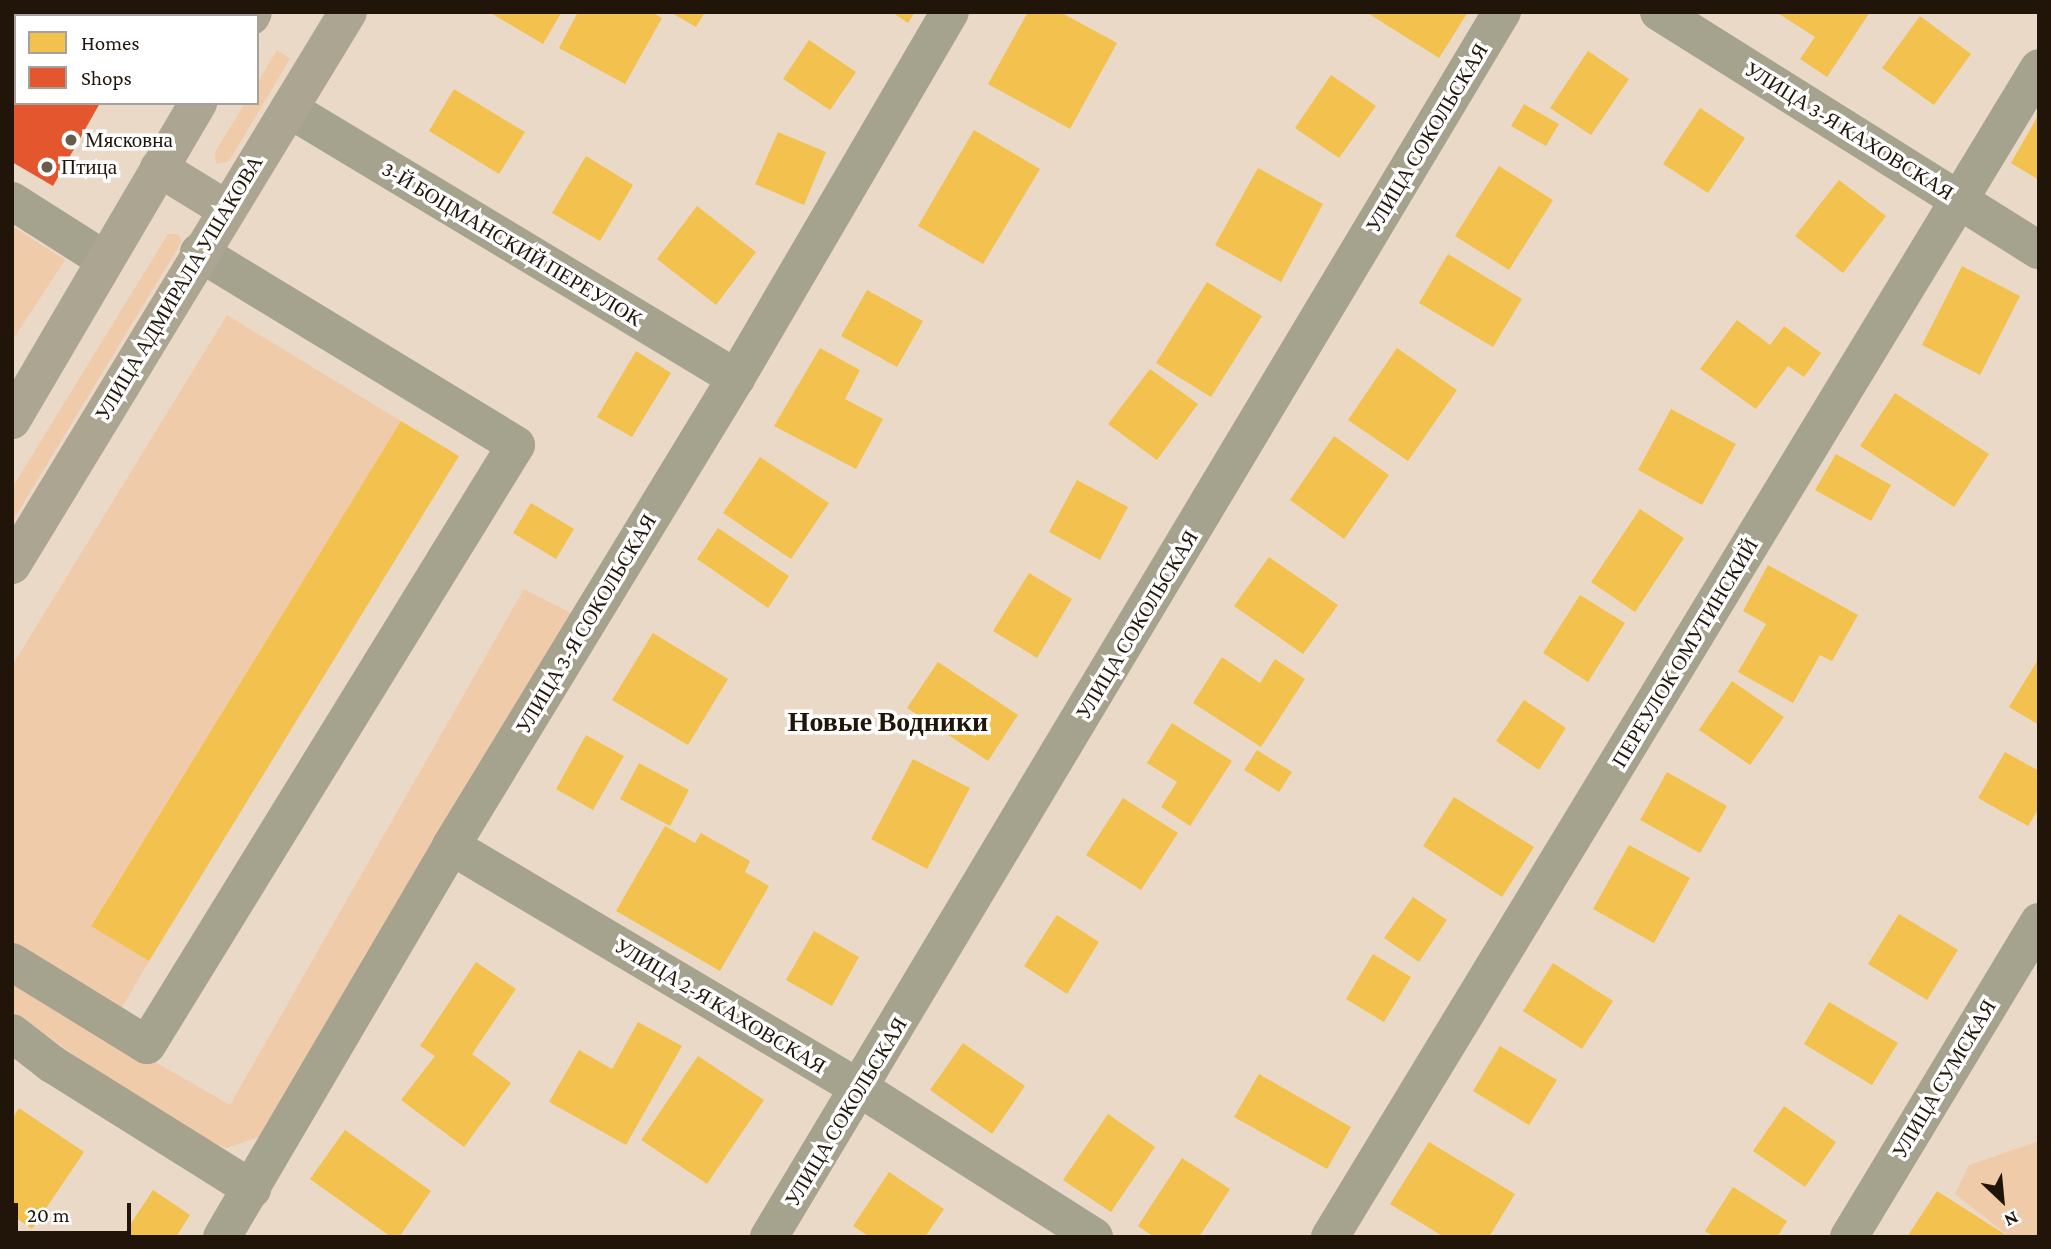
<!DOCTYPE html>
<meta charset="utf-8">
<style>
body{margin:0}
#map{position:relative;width:2051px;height:1249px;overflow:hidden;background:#ebd9c8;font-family:"Crimson Pro",serif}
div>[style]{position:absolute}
.green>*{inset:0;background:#f0cba9}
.homes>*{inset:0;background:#f2c14e}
.shops>*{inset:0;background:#e4572e}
.minor>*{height:38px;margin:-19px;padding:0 19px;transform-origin:19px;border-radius:19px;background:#a5a28e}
.major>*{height:38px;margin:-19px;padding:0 19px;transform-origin:19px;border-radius:19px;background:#aba591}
.dots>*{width:19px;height:19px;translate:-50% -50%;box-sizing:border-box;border:4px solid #fff;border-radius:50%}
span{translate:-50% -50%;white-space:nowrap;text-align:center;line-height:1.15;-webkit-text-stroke:7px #fff;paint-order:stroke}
.street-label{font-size:21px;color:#21150a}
.poi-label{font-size:21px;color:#21150a}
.left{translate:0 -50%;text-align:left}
.district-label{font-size:28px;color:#21150a;font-weight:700}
.frame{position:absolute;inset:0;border:14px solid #21150a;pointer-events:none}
.legend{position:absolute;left:14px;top:14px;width:245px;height:91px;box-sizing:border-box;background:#fff;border:2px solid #a6a19d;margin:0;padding:9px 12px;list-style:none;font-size:21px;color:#21150a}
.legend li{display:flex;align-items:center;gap:14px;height:35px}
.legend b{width:35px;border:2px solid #a6a19d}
.north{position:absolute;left:1967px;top:1165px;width:70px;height:70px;-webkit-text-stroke:5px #fff;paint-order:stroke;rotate:154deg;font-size:19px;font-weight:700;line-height:28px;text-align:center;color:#21150a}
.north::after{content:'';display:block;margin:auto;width:24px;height:32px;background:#21150a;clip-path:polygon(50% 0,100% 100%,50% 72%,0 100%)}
.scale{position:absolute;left:14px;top:1203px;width:117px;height:32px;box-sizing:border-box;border:4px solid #21150a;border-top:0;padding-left:9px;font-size:21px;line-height:24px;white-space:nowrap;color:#21150a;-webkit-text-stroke:5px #fff;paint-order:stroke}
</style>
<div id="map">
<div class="green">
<i style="clip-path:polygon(277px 50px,290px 59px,229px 161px,216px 164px,215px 152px,245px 103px,257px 103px,257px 83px)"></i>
<i style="clip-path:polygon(12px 226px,65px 260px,12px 341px)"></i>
<i style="clip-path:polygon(168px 234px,178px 234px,182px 241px,12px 522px,12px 488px)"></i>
<i style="clip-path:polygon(227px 315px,401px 421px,91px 925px,149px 961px,121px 1009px,12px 944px,12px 666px)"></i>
<i style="clip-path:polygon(524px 589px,571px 613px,265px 1135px,227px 1148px,182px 1131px,12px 1011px,12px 980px,230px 1105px)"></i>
<i style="clip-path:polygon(2039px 1141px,2039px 1237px,2010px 1237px,1955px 1194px,1969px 1165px)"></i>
</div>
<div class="homes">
<i style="clip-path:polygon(489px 12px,559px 12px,561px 13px,543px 44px)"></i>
<i style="clip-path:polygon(578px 12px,652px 12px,662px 18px,625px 84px,559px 48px)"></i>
<i style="clip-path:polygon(670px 12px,705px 12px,696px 27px)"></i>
<i style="clip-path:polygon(892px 12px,915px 12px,908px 23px)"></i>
<i style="clip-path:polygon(1028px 12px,1060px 12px,1117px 43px,1070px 129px,988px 84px)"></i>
<i style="clip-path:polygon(1366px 12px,1468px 12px,1439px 58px)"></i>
<i style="clip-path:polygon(1776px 12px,1870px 12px,1827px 77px,1800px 59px,1815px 37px)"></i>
<i style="clip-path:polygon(1920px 16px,1971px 54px,1934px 105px,1882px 68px)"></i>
<i style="clip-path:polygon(809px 40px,856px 72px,830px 110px,783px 79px)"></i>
<i style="clip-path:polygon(1588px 51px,1629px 79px,1591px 135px,1550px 108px)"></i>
<i style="clip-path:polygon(1331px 75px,1376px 106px,1339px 158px,1295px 128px)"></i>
<i style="clip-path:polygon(454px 89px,525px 132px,499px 174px,429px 131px)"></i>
<i style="clip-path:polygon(1524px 104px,1559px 124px,1546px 146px,1511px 126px)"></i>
<i style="clip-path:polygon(1700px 108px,1745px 138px,1708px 193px,1663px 164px)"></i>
<i style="clip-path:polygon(2039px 114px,2039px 180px,2011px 163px)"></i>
<i style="clip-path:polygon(974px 130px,1040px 169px,983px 264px,918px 226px)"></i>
<i style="clip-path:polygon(778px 132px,826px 152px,804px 205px,755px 184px)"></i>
<i style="clip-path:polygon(586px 156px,633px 185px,600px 241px,552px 213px)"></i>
<i style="clip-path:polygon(1499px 166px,1553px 200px,1509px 270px,1455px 236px)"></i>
<i style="clip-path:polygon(1258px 168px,1323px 204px,1281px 282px,1215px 245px)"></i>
<i style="clip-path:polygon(1839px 180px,1886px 216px,1843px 273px,1795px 236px)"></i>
<i style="clip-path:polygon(697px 206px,756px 252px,716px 305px,657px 259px)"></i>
<i style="clip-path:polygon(1448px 254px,1522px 299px,1493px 347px,1419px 303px)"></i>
<i style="clip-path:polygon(1962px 266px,2020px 296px,1980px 375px,1922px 345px)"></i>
<i style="clip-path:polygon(1207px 282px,1262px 316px,1211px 397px,1156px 363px)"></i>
<i style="clip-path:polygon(867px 290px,923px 321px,897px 367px,841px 336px)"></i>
<i style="clip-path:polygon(1737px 320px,1770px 345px,1784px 326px,1821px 353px,1804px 377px,1788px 366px,1756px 409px,1700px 369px)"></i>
<i style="clip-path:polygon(820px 348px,860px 370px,845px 399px,883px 419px,856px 469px,774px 426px)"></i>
<i style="clip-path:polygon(1397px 348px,1457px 390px,1408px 461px,1348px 420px)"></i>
<i style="clip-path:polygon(636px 351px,671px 373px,632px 437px,597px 417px)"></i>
<i style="clip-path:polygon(1150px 369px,1198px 404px,1157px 460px,1108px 424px)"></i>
<i style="clip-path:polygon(1895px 393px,1989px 454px,1954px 507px,1860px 446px)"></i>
<i style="clip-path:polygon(1671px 409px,1736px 444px,1702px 505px,1638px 470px)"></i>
<i style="clip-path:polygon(401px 421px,459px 456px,149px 961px,91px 926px)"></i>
<i style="clip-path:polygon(1334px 436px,1389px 475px,1344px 539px,1290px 500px)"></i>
<i style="clip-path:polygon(1836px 454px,1891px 485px,1871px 521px,1815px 490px)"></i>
<i style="clip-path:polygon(760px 457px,829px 503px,791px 559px,723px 513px)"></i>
<i style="clip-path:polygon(1077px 480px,1128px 507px,1100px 560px,1049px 532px)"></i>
<i style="clip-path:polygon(531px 503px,574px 529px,556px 559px,513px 533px)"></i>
<i style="clip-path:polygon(1640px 509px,1684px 538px,1635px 612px,1591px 582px)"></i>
<i style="clip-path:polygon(718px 528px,789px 576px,768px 608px,697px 559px)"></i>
<i style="clip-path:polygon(1269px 557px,1338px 605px,1303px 654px,1234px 606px)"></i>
<i style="clip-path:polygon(1768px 565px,1858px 615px,1832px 661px,1820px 655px,1793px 703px,1738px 672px,1766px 624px,1743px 611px)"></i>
<i style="clip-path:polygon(1029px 573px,1072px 599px,1037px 658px,993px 631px)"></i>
<i style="clip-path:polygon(1580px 595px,1625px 623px,1588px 682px,1543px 653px)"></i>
<i style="clip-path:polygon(653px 633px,728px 679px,688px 745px,612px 700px)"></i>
<i style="clip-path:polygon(1222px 657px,1260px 683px,1275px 659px,1305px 679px,1261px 747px,1193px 703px)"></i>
<i style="clip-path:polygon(2039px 658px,2039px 725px,2009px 707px)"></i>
<i style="clip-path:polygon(938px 662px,1018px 715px,988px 761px,907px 708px)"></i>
<i style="clip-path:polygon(1732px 681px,1784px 717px,1750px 765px,1699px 730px)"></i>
<i style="clip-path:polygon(1524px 700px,1566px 728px,1539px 770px,1496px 741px)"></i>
<i style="clip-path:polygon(1172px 723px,1232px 761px,1190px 826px,1161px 807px,1177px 782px,1147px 763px)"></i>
<i style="clip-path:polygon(586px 735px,624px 756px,593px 810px,556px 789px)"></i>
<i style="clip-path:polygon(1257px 750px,1292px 772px,1279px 792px,1244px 770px)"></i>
<i style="clip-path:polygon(2005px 752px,2039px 771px,2039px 808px,2028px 826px,1978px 798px)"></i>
<i style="clip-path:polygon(913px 759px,970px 788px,927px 869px,871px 839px)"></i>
<i style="clip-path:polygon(639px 763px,689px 790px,670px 826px,620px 799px)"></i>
<i style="clip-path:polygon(1667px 772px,1727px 806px,1700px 853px,1640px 820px)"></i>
<i style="clip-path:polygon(1454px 797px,1534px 847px,1502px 897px,1423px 846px)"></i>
<i style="clip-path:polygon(1123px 798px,1178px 833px,1141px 890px,1086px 855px)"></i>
<i style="clip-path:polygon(665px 826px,695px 843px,701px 833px,750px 861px,745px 872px,769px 886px,720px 971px,616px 911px)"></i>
<i style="clip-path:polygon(1629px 845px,1690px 878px,1654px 943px,1593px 909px)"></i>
<i style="clip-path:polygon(1413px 897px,1447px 920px,1419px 962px,1384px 938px)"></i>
<i style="clip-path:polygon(1899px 914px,1958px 950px,1927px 1000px,1868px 964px)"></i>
<i style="clip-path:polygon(1057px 915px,1099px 942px,1067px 994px,1024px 966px)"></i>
<i style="clip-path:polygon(814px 931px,859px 957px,832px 1006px,786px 980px)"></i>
<i style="clip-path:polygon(1373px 954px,1411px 977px,1384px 1022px,1346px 999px)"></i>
<i style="clip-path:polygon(476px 962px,516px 989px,472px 1054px,511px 1083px,464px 1147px,401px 1100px,435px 1056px,420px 1046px)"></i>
<i style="clip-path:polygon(1553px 963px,1613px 1001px,1582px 1049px,1523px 1011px)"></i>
<i style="clip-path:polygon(1829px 1002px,1898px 1043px,1872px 1085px,1804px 1044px)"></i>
<i style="clip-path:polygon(638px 1022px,682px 1046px,626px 1145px,549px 1102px,579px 1050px,612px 1069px)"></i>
<i style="clip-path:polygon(963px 1043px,1025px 1086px,992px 1134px,930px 1090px)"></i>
<i style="clip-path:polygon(1500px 1046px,1557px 1080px,1529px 1125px,1473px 1091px)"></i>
<i style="clip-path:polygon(698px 1056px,764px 1100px,707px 1184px,641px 1140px)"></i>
<i style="clip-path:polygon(1259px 1074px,1351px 1127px,1327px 1169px,1234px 1117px)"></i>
<i style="clip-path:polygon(1784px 1106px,1836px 1142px,1805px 1187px,1753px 1151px)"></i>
<i style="clip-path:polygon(19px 1108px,84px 1152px,32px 1229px,12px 1215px,12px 1119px)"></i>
<i style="clip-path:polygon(1108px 1114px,1155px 1147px,1111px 1212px,1063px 1180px)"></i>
<i style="clip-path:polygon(345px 1130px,431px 1191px,399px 1237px,391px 1237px,310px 1179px)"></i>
<i style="clip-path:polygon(1429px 1142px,1515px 1194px,1489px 1237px,1444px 1237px,1390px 1204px)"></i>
<i style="clip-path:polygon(1182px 1158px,1230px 1189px,1199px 1237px,1154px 1237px,1138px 1226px)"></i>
<i style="clip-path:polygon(889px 1172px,944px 1209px,925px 1237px,870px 1237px,853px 1226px)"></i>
<i style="clip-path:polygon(1733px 1187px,1787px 1221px,1777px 1237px,1714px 1237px,1705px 1231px)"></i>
<i style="clip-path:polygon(153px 1190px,190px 1215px,176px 1237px,122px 1237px)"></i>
<i style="clip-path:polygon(1937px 1191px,2009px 1237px,1907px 1237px)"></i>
</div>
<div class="shops">
<i style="clip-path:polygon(12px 12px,119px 12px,16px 16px,16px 103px,100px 103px,53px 186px,12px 162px)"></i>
</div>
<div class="minor">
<i style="left:1659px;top:12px;width:448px;rotate:32.1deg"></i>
<i style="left:289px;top:109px;width:522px;rotate:31.04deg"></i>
<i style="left:12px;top:201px;width:110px;rotate:32.4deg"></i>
<i style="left:451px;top:846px;width:477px;rotate:30.7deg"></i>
<i style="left:861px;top:1089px;width:276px;rotate:32.4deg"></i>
<i style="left:12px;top:962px;width:158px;rotate:31.6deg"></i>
<i style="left:147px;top:1045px;width:704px;rotate:-58.41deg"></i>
<i style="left:516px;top:445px;width:371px;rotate:-148.7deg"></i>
<i style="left:12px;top:1033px;width:51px;rotate:37.8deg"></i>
<i style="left:52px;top:1064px;width:236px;rotate:32deg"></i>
<i style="left:222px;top:1237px;width:453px;rotate:-59.6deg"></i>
<i style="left:451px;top:846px;width:548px;rotate:-58.66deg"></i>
<i style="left:736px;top:378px;width:424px;rotate:-59.7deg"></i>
<i style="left:769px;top:1237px;width:1428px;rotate:-59.11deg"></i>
<i style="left:1330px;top:1237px;width:1367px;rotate:-58.76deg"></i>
<i style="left:1849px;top:1237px;width:368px;rotate:-58.9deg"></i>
</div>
<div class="major">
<i style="left:251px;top:16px;width:4px;rotate:-63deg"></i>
<i style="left:159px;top:168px;width:79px;rotate:31.5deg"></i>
<i style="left:12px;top:420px;width:368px;rotate:-59.6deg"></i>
<i style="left:12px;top:565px;width:647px;rotate:-58.72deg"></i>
</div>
<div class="dots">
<i style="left:71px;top:140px;background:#685a4c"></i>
<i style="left:47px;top:167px;background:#685a4c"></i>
</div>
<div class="street-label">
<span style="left:1849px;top:131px;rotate:32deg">УЛИЦА 3-Я КАХОВСКАЯ</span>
<span style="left:1427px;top:138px;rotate:-59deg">УЛИЦА СОКОЛЬСКАЯ</span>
<span style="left:512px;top:244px;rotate:31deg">3-Й БОЦМАНСКИЙ ПЕРЕУЛОК</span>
<span style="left:179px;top:288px;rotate:-59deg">УЛИЦА АДМИРАЛА УШАКОВА</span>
<span style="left:586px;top:624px;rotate:-59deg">УЛИЦА 3-Я СОКОЛЬСКАЯ</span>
<span style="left:1137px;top:625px;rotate:-59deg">УЛИЦА СОКОЛЬСКАЯ</span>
<span style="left:1685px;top:653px;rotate:-59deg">ПЕРЕУЛОК ОМУТИНСКИЙ</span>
<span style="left:720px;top:1006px;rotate:31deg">УЛИЦА 2-Я КАХОВСКАЯ</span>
<span style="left:1944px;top:1079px;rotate:-59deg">УЛИЦА СУМСКАЯ</span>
<span style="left:846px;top:1112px;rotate:-59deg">УЛИЦА СОКОЛЬСКАЯ</span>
</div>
<div class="poi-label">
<span class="left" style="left:85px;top:140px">Мясковна</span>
<span class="left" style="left:61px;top:167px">Птица</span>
</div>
<div class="district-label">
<span style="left:888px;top:722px">Новые Водники</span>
</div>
<div class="frame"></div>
<ul class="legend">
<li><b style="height:19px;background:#f2c14e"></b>Homes</li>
<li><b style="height:19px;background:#e4572e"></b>Shops</li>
</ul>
<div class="north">N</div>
<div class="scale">20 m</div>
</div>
